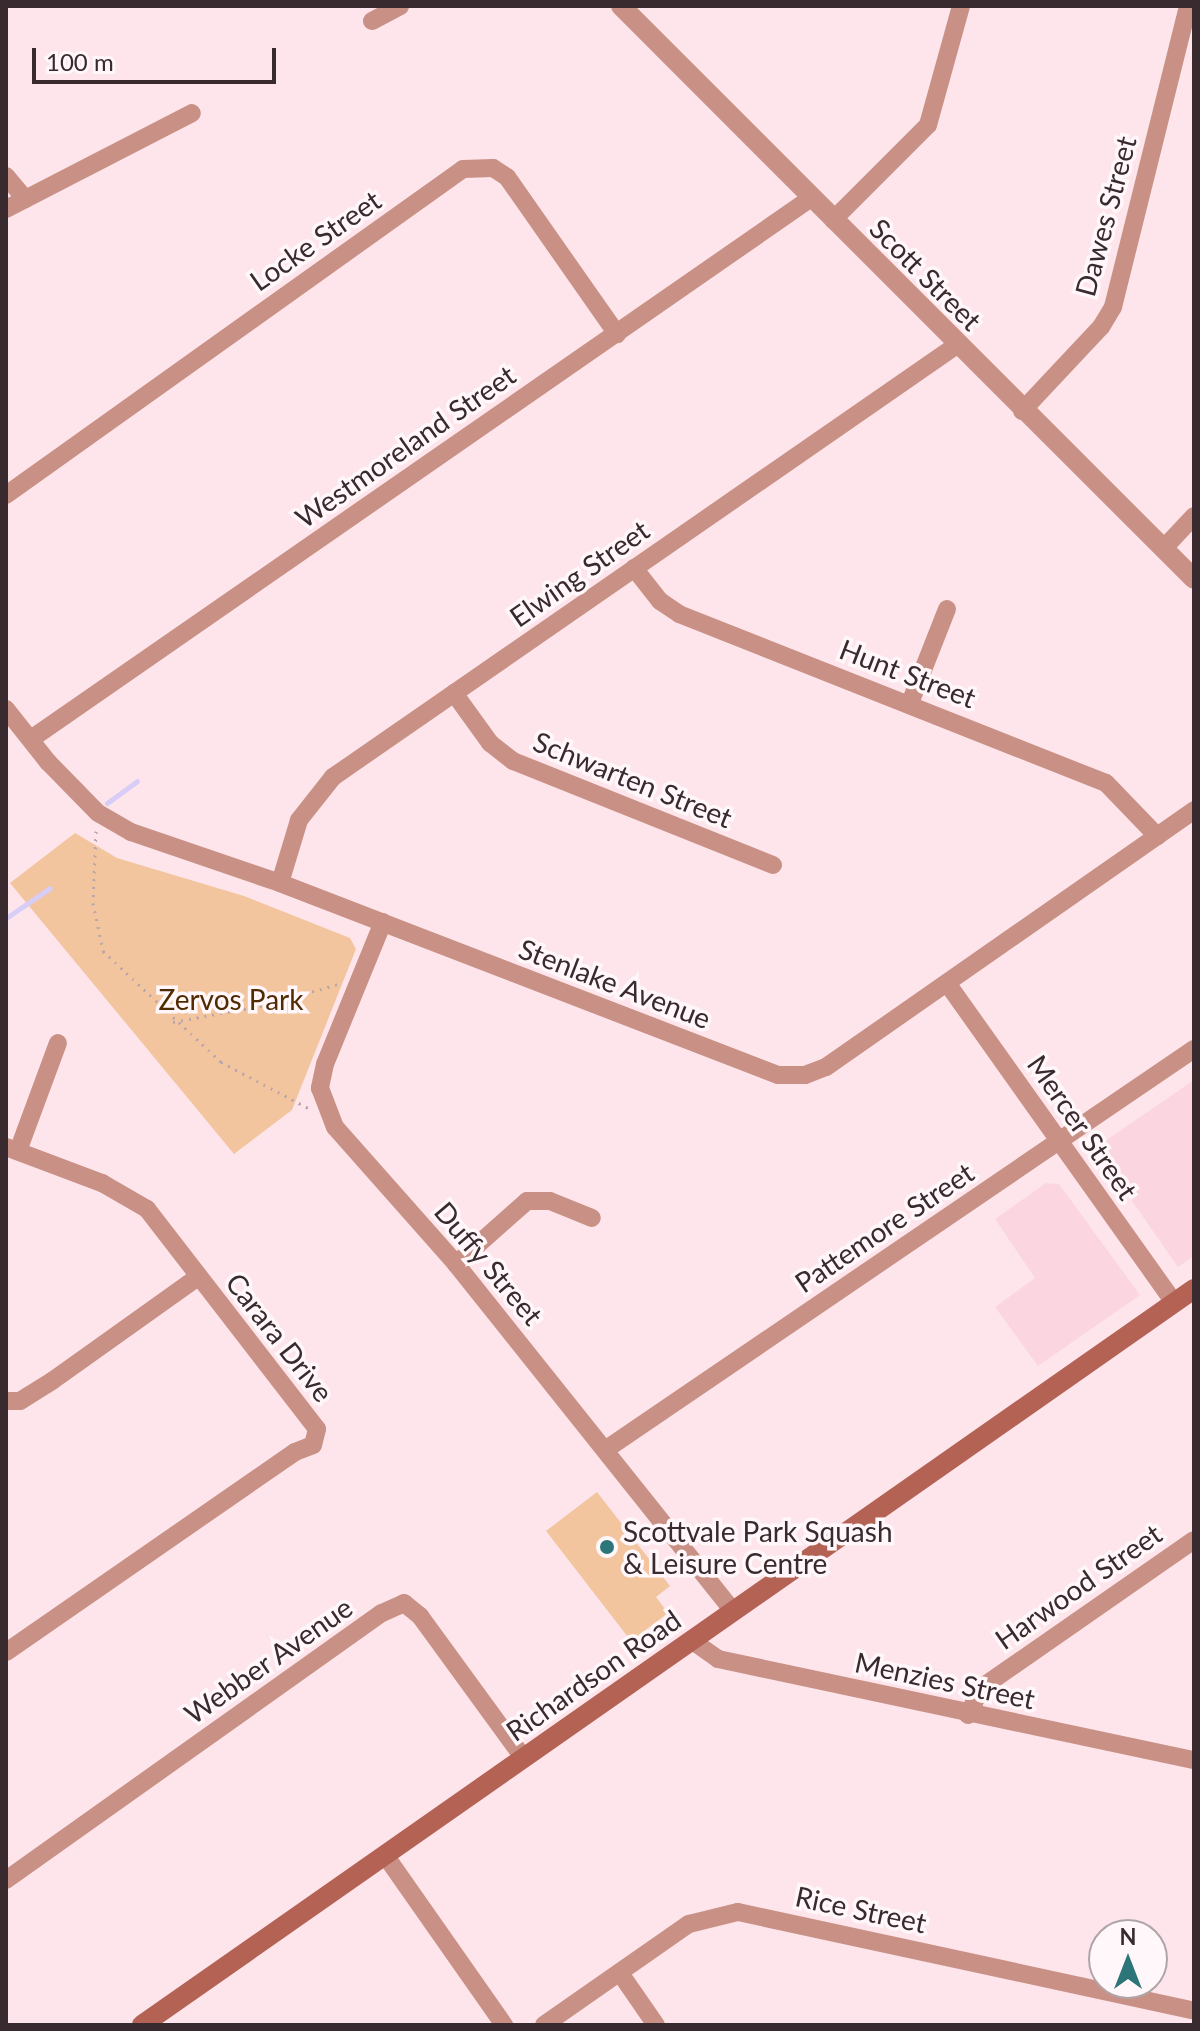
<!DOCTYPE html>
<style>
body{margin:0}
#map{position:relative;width:1200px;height:2031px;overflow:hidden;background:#fde5eb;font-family:Lato,sans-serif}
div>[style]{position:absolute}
.built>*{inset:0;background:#fbd6e0}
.green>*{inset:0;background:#f2c59e}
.stream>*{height:5px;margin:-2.5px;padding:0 2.5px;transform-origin:2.5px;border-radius:2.5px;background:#d7cdf7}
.path>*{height:3px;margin-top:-1.5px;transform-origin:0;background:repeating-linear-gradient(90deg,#baa6ab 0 2px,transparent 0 8px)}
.minor>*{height:18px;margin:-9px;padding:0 9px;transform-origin:9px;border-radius:9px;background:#c99186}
.tertiary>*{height:20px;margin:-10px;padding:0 10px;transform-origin:10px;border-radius:10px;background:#c99186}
.secondary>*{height:20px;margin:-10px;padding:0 10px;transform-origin:10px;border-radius:10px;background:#b36254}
.dots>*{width:22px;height:22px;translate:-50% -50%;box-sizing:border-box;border:4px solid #fff7f9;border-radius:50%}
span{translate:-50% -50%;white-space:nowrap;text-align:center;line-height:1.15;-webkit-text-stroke:7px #fff7f9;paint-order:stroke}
.street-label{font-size:28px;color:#382a2e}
.park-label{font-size:28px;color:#502a00}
.poi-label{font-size:28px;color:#382a2e}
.left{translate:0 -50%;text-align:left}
.frame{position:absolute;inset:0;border:8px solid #382a2e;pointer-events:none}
.north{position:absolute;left:1088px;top:1919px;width:80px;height:80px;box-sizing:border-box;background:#fff7f9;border:2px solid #afa5a8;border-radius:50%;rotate:0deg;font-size:22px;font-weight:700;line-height:32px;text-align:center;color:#382a2e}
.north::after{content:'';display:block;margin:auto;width:28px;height:36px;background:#2c767a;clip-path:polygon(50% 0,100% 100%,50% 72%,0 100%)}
.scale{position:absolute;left:32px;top:48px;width:244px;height:36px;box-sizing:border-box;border:4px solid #382a2e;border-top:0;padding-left:10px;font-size:24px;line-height:28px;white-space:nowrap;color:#382a2e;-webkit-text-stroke:6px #fff7f9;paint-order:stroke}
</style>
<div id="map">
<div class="built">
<i style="clip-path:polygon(1194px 1080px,1194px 1256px,1178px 1267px,1095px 1148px)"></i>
<i style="clip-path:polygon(1046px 1183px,1059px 1184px,1140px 1295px,1038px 1366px,995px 1307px,1035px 1278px,995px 1219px)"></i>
</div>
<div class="green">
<i style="clip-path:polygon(75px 833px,117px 858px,244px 896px,350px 938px,356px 949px,292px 1110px,234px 1154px,10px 883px)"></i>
<i style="clip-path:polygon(597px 1492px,670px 1586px,656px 1597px,668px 1613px,631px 1641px,546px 1531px)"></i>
</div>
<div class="stream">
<i style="left:107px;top:803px;width:37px;rotate:-36deg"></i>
<i style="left:6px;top:918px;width:53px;rotate:-34.3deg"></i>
</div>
<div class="path">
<i style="left:96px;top:831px;width:72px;rotate:92.4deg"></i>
<i style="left:93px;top:903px;width:49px;rotate:78.2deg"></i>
<i style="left:103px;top:951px;width:162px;rotate:43.2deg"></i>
<i style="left:221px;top:1062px;width:101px;rotate:27.8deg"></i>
<i style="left:173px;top:1022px;width:95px;rotate:-10.4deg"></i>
<i style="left:266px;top:1005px;width:78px;rotate:-16.3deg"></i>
</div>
<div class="minor">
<i style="left:372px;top:21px;width:32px;rotate:-28deg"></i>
<i style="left:6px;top:176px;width:30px;rotate:50deg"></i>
<i style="left:6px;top:209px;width:209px;rotate:-27.3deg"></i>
<i style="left:833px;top:220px;width:134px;rotate:-45deg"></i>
<i style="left:928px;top:125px;width:123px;rotate:-74.5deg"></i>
<i style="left:1022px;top:411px;width:115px;rotate:-46.8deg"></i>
<i style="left:1101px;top:327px;width:23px;rotate:-59deg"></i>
<i style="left:1113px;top:307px;width:310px;rotate:-76deg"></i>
<i style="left:6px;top:495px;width:561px;rotate:-35.5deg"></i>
<i style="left:463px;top:169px;width:30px;rotate:-2deg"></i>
<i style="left:493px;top:168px;width:17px;rotate:33deg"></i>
<i style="left:507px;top:177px;width:192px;rotate:55deg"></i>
<i style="left:1164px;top:548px;width:44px;rotate:-46.8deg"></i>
<i style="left:634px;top:568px;width:42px;rotate:51.8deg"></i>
<i style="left:660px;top:601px;width:23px;rotate:34deg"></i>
<i style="left:679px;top:614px;width:459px;rotate:21.6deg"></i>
<i style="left:1106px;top:783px;width:74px;rotate:46.1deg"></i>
<i style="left:454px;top:693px;width:62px;rotate:54.2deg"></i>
<i style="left:490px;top:743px;width:29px;rotate:38deg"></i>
<i style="left:513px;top:761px;width:280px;rotate:21.8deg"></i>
<i style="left:910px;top:703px;width:101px;rotate:-68.5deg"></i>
<i style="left:6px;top:709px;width:68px;rotate:51.6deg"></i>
<i style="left:48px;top:762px;width:71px;rotate:45.6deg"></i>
<i style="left:98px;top:813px;width:38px;rotate:30deg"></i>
<i style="left:131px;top:832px;width:157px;rotate:18.9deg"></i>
<i style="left:280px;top:883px;width:534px;rotate:21.08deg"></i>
<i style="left:778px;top:1075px;width:27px"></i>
<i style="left:805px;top:1075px;width:22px;rotate:-21deg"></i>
<i style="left:826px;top:1067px;width:449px;rotate:-34.9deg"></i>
<i style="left:31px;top:739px;width:949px;rotate:-34.74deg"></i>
<i style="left:280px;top:883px;width:66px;rotate:-73.2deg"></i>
<i style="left:299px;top:820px;width:55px;rotate:-51.7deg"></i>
<i style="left:333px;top:777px;width:759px;rotate:-34.7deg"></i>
<i style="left:383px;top:922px;width:153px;rotate:112.2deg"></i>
<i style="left:325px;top:1064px;width:25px;rotate:102deg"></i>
<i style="left:320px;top:1088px;width:42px;rotate:69deg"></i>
<i style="left:335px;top:1127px;width:183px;rotate:48.5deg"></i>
<i style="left:456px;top:1264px;width:444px;rotate:51.4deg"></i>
<i style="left:947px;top:983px;width:392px;rotate:54.6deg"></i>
<i style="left:6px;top:1147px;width:103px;rotate:20.6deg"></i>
<i style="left:102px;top:1183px;width:52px;rotate:30deg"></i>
<i style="left:147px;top:1209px;width:278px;rotate:52.3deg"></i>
<i style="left:317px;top:1429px;width:16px;rotate:104deg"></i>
<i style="left:313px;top:1445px;width:19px;rotate:159deg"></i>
<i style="left:295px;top:1452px;width:351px;rotate:145.3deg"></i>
<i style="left:18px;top:1151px;width:115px;rotate:-69.7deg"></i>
<i style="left:456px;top:1264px;width:95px;rotate:-41.6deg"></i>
<i style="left:527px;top:1201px;width:23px"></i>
<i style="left:550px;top:1201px;width:45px;rotate:22deg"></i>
<i style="left:6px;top:1401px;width:14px"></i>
<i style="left:20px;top:1401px;width:38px;rotate:-32deg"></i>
<i style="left:52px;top:1381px;width:179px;rotate:-35.5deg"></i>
<i style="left:605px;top:1450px;width:713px;rotate:-34.25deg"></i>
<i style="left:691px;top:1640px;width:33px;rotate:35deg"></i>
<i style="left:718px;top:1659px;width:487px;rotate:12deg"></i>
<i style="left:968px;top:1715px;width:30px;rotate:-64deg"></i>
<i style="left:981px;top:1688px;width:259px;rotate:-34.8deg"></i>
<i style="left:385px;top:1855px;width:208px;rotate:55deg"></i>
<i style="left:6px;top:1880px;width:461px;rotate:-35.4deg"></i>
<i style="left:382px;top:1613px;width:24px;rotate:-24deg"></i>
<i style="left:404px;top:1603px;width:21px;rotate:39deg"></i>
<i style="left:420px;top:1616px;width:175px;rotate:53.9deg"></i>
<i style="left:620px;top:1973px;width:63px;rotate:55.3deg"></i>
<i style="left:544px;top:2025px;width:177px;rotate:-34.9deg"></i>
<i style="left:689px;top:1924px;width:50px;rotate:-13.8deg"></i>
<i style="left:738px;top:1912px;width:467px;rotate:12.2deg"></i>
</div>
<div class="tertiary">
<i style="left:621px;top:6px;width:810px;rotate:45deg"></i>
</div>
<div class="secondary">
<i style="left:142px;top:2025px;width:1284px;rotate:-34.98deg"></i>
</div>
<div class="dots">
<i style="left:607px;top:1547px;background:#2c767a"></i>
</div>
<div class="street-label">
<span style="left:1105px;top:216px;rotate:-75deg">Dawes Street</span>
<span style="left:315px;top:240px;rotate:-35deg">Locke Street</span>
<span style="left:926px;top:274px;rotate:45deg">Scott Street</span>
<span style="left:405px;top:446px;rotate:-35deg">Westmoreland Street</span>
<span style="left:579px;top:573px;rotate:-35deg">Elwing Street</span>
<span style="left:908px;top:673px;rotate:21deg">Hunt Street</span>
<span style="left:633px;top:779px;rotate:22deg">Schwarten Street</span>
<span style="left:615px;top:983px;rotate:21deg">Stenlake Avenue</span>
<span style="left:1083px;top:1127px;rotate:55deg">Mercer Street</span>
<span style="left:884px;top:1227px;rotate:-34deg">Pattemore Street</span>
<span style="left:489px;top:1263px;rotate:50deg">Duffy Street</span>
<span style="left:280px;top:1337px;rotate:52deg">Carara Drive</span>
<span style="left:1078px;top:1586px;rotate:-35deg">Harwood Street</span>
<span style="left:268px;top:1660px;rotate:-35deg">Webber Avenue</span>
<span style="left:593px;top:1675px;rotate:-35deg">Richardson Road</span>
<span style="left:945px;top:1680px;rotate:12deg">Menzies Street</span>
<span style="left:861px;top:1909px;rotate:12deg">Rice Street</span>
</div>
<div class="park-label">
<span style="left:231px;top:999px">Zervos Park</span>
</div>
<div class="poi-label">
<span class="left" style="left:623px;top:1547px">Scottvale Park Squash<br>&amp; Leisure Centre</span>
</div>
<div class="frame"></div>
<div class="north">N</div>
<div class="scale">100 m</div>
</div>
